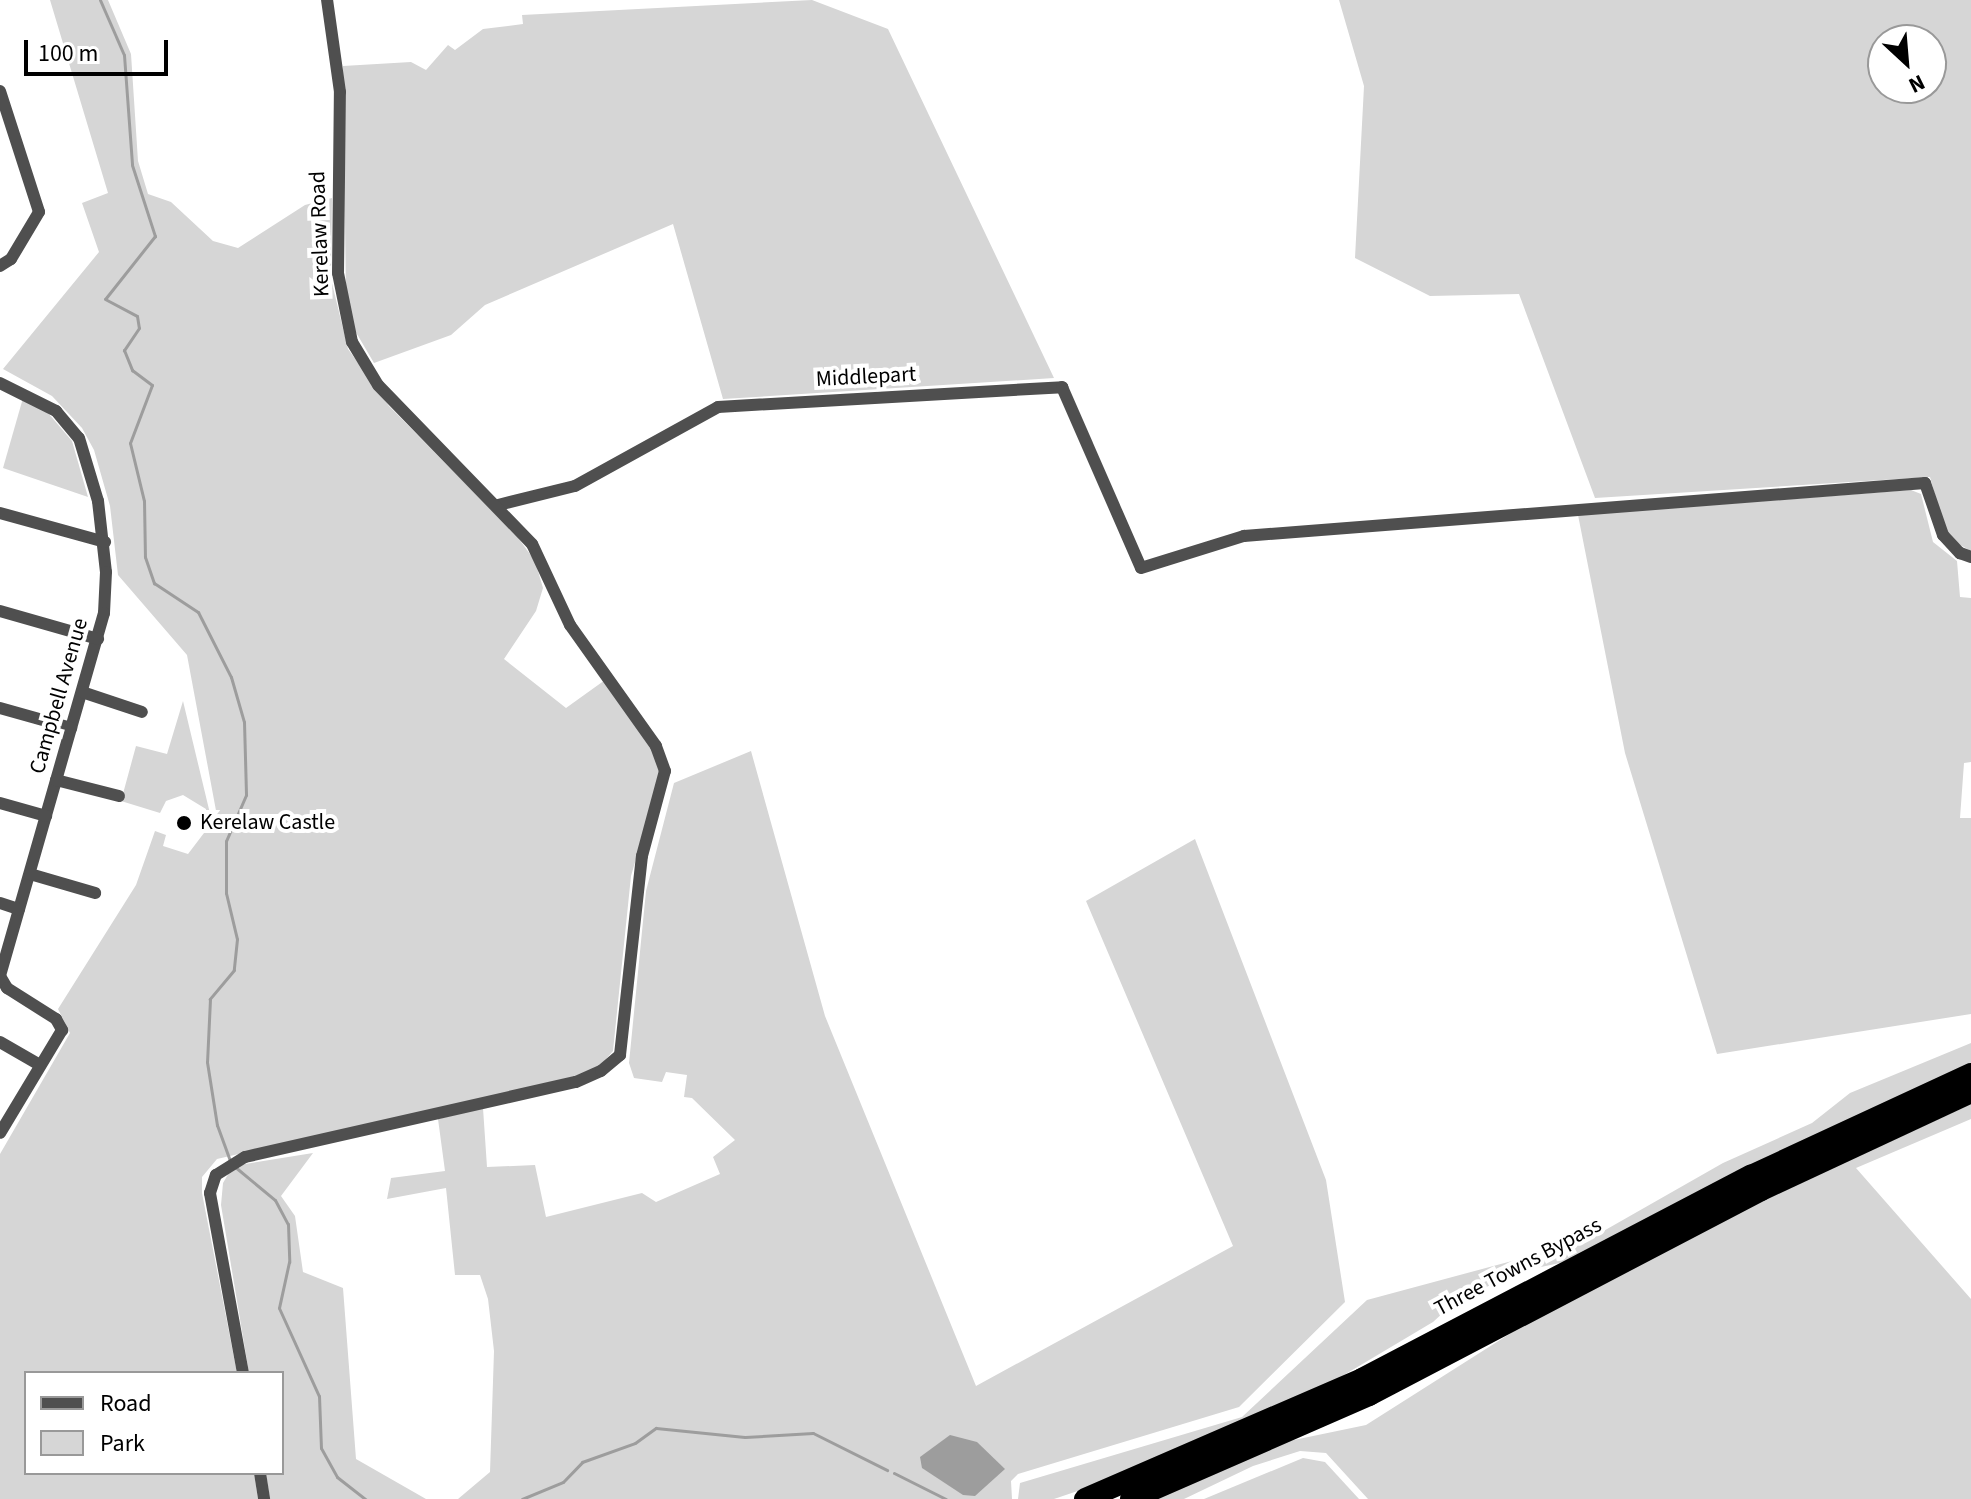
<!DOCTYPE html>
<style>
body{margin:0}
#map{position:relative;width:1971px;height:1499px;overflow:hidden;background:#fff;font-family:"Source Sans 3",sans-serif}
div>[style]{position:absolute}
.green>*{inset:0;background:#d6d6d6}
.water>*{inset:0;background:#9d9d9d}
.stream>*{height:3px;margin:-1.5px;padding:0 1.5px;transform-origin:1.5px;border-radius:1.5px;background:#9d9d9d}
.street>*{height:12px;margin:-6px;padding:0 6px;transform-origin:6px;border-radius:6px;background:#4f4f4f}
.highway>*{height:22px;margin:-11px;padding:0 11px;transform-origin:11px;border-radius:11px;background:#000}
.dots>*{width:22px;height:22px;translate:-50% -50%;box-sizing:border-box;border:4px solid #fff;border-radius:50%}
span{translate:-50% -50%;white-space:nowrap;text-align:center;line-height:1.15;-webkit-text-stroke:8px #fff;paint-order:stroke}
.street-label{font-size:22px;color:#000}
.poi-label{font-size:22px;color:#000}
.left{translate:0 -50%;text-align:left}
.legend{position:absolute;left:24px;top:1371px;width:260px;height:104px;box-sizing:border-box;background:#fff;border:2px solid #999;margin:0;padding:10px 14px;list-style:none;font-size:24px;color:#000}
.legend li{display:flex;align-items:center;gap:16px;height:40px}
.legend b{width:40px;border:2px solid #999}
.north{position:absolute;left:1867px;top:24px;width:80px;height:80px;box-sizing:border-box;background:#fff;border:2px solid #999;border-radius:50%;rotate:154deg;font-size:22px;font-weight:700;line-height:32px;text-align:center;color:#000}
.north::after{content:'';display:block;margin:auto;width:28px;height:36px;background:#000;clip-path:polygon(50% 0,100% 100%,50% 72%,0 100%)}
.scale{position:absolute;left:24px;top:40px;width:144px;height:36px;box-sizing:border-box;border:4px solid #000;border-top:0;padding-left:10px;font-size:24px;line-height:28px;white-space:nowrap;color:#000;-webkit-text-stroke:6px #fff;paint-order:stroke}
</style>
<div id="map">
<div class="green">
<i style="clip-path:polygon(50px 0,108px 0,131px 54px,138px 161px,148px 194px,171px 202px,213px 241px,238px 248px,305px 205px,332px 198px,331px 279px,348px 349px,389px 406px,516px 535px,535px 561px,543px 588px,536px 611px,504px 659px,566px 708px,605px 680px,652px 747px,658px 764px,660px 777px,631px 876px,613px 1051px,599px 1067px,573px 1077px,217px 1159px,202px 1177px,202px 1193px,237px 1373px,26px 1373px,26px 1473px,254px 1473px,258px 1499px,0 1499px,0 1154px,70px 1033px,58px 1009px,136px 885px,155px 831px,166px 835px,163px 846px,188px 854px,204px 833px,206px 809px,183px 795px,166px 801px,160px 813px,121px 801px,136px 746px,167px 754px,183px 701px,213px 826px,220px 832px,187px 655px,118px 575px,110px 506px,94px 450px,82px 428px,52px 396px,3px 369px,99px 252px,82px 203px,108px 193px)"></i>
<i style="clip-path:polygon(812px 0,888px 29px,1054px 378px,723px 399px,673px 224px,485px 305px,451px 335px,374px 363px,354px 329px,346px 297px,343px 66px,411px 62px,426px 70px,448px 45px,455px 50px,483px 29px,523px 24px,522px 15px)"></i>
<i style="clip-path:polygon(evenodd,1339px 0,1971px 0,1971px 551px,1953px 541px,1943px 524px,1930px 477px,1595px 498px,1519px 294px,1430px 296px,1355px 258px,1364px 86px,1339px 0,1883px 40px,1931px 40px,1931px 88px,1883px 88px,1883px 40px)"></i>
<i style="clip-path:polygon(23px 398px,49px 414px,72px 441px,88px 497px,3px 468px)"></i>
<i style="clip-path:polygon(1911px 490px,1921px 494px,1933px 542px,1957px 561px,1960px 597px,1971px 598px,1971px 762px,1964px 763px,1960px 818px,1971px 818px,1971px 1014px,1717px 1054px,1625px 753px,1578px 515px)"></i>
<i style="clip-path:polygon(751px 751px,825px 1016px,976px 1386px,1233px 1246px,1086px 901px,1195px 839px,1326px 1180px,1345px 1302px,1239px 1407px,1018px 1474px,1011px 1481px,1012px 1499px,458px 1499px,490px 1472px,494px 1351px,488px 1299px,480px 1275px,455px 1275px,446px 1188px,387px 1199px,391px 1178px,445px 1171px,438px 1119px,483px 1108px,487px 1167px,535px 1165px,546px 1217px,642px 1193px,656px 1202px,720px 1174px,713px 1157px,735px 1140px,692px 1098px,684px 1097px,687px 1075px,666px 1072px,662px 1082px,634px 1078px,629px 1063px,646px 891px,674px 783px)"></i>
<i style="clip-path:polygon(1971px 1043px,1971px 1064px,1560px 1263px,1521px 1271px,1456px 1301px,1433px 1322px,1312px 1394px,1116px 1478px,1054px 1499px,1018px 1499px,1020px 1483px,1242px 1417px,1367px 1300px,1586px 1241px,1723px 1163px,1812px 1123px,1850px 1093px)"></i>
<i style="clip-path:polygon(1971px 1104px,1971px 1119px,1856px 1168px,1971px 1299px,1971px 1499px,1368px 1499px,1326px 1453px,1300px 1451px,1253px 1466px,1184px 1499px,1154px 1499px,1289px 1441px,1366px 1425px,1533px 1319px,1729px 1216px)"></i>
<i style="clip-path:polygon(313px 1153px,281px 1196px,295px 1216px,303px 1272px,343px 1288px,356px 1459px,426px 1499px,270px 1499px,266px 1473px,282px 1473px,282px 1373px,249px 1373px,221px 1205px,223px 1183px,233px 1166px)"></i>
<i style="clip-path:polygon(1303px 1458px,1325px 1462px,1359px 1499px,1204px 1499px)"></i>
</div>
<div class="water">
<i style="clip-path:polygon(950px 1435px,977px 1442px,1005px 1469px,975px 1496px,963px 1495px,922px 1468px,920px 1457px)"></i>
</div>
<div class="stream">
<i style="left:100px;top:0;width:60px;rotate:66.4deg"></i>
<i style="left:124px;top:55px;width:110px;rotate:85.8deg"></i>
<i style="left:132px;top:165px;width:75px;rotate:72.1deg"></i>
<i style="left:155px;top:236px;width:80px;rotate:128.4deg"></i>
<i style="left:105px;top:299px;width:36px;rotate:28deg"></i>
<i style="left:137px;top:316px;width:12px;rotate:81deg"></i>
<i style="left:139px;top:328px;width:27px;rotate:124deg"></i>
<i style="left:124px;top:350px;width:22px;rotate:68deg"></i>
<i style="left:132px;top:370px;width:25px;rotate:37deg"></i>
<i style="left:152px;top:385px;width:62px;rotate:110.8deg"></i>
<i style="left:130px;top:443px;width:60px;rotate:76.4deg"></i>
<i style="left:144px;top:501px;width:56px;rotate:89deg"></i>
<i style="left:145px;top:557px;width:28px;rotate:71deg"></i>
<i style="left:154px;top:583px;width:53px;rotate:33.4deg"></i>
<i style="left:198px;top:612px;width:73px;rotate:63.1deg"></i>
<i style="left:231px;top:677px;width:47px;rotate:73.9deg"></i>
<i style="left:244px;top:722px;width:73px;rotate:88.4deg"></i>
<i style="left:246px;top:795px;width:50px;rotate:113.5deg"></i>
<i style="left:226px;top:841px;width:52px;rotate:90deg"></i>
<i style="left:226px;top:893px;width:47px;rotate:76.6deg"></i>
<i style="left:237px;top:939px;width:31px;rotate:96deg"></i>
<i style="left:234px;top:970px;width:38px;rotate:130deg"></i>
<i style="left:210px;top:999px;width:63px;rotate:92.7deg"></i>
<i style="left:207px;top:1062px;width:64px;rotate:81deg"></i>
<i style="left:217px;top:1125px;width:37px;rotate:70deg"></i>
<i style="left:234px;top:1166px;width:53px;rotate:39.7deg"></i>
<i style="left:275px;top:1200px;width:27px;rotate:62deg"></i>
<i style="left:288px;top:1224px;width:38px;rotate:88deg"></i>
<i style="left:289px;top:1262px;width:47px;rotate:102.3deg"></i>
<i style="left:279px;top:1308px;width:97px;rotate:65.6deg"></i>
<i style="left:319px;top:1396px;width:52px;rotate:87.8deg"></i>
<i style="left:321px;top:1448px;width:33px;rotate:61deg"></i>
<i style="left:337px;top:1477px;width:36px;rotate:38deg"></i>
<i style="left:894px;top:1473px;width:58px;rotate:26.6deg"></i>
<i style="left:522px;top:1499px;width:44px;rotate:-22.5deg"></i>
<i style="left:563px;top:1482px;width:28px;rotate:-46deg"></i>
<i style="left:582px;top:1462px;width:56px;rotate:-19.7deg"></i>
<i style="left:635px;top:1443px;width:26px;rotate:-36deg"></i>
<i style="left:656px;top:1428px;width:89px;rotate:5.8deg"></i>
<i style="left:745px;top:1437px;width:68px;rotate:-3.4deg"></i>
<i style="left:813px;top:1433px;width:83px;rotate:26.6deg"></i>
</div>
<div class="street">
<i style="left:0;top:91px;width:127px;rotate:72.1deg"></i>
<i style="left:39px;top:212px;width:55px;rotate:120.8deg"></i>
<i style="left:11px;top:259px;width:13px;rotate:148deg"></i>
<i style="left:0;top:383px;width:63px;rotate:26.6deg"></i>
<i style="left:56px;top:411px;width:35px;rotate:50deg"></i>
<i style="left:79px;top:438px;width:66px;rotate:73.2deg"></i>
<i style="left:98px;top:501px;width:71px;rotate:83.6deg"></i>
<i style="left:106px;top:572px;width:41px;rotate:92.8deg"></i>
<i style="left:104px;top:613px;width:378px;rotate:106deg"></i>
<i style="left:0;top:976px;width:14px;rotate:60deg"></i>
<i style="left:7px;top:988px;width:58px;rotate:32.3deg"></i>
<i style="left:56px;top:1019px;width:13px;rotate:61deg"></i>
<i style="left:62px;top:1030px;width:120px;rotate:121deg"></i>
<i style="left:498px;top:505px;width:79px;rotate:-13.9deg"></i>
<i style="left:575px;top:486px;width:163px;rotate:-28.9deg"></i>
<i style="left:718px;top:407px;width:345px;rotate:-3.3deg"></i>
<i style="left:1062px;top:387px;width:197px;rotate:66.4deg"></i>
<i style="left:1141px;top:568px;width:108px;rotate:-17.3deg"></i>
<i style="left:1244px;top:536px;width:683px;rotate:-4.45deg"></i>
<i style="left:1925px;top:483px;width:55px;rotate:70.9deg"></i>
<i style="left:1943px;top:535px;width:25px;rotate:47deg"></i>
<i style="left:1960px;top:553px;width:12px;rotate:20deg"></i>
<i style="left:0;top:513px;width:109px;rotate:15.4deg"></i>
<i style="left:0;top:611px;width:102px;rotate:15.9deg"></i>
<i style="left:82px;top:692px;width:63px;rotate:18.4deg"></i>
<i style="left:0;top:708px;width:74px;rotate:15.7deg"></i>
<i style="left:56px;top:780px;width:65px;rotate:14.3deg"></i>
<i style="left:0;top:803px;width:48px;rotate:15.8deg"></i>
<i style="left:30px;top:874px;width:68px;rotate:16.3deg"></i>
<i style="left:0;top:903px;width:20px;rotate:18deg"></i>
<i style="left:0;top:1042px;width:46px;rotate:29.9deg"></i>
<i style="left:243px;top:1373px;width:183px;rotate:-100.4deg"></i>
<i style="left:210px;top:1193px;width:19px;rotate:-72deg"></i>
<i style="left:216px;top:1175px;width:34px;rotate:-32deg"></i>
<i style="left:245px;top:1157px;width:339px;rotate:-12.8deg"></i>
<i style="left:576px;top:1082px;width:27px;rotate:-24deg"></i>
<i style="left:601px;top:1071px;width:25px;rotate:-40deg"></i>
<i style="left:620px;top:1055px;width:200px;rotate:-83.7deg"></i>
<i style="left:642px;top:856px;width:88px;rotate:-74.9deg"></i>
<i style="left:665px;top:771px;width:27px;rotate:-110deg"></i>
<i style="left:656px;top:746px;width:148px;rotate:-125.4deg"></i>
<i style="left:570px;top:625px;width:89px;rotate:-115.1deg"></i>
<i style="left:532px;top:544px;width:221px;rotate:-134.1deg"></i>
<i style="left:378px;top:385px;width:50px;rotate:-121.2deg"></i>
<i style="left:352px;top:342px;width:70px;rotate:-101.5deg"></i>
<i style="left:338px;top:273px;width:181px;rotate:-89.4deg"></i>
<i style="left:340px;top:92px;width:93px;rotate:-98deg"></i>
<i style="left:260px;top:1473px;width:26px;rotate:81deg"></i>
</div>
<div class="highway">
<i style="left:1085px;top:1499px;width:302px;rotate:-23.4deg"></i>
<i style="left:1362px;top:1379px;width:439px;rotate:-27.6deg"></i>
<i style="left:1751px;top:1176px;width:242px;rotate:-24.9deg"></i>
<i style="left:1131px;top:1499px;width:260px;rotate:-23.6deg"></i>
<i style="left:1369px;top:1395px;width:442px;rotate:-27.6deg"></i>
<i style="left:1761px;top:1190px;width:232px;rotate:-25deg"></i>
</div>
<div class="dots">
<i style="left:184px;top:823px;background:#000"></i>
</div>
<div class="street-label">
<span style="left:320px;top:234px;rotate:-92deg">Kerelaw Road</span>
<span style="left:866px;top:377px;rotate:-3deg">Middlepart</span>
<span style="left:59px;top:696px;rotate:-74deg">Campbell Avenue</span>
<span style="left:1518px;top:1267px;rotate:-28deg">Three Towns Bypass</span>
</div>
<div class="poi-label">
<span class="left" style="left:200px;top:823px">Kerelaw Castle</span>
</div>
<ul class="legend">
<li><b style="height:10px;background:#4f4f4f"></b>Road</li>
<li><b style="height:22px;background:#d6d6d6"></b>Park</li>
</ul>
<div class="north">N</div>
<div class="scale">100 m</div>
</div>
